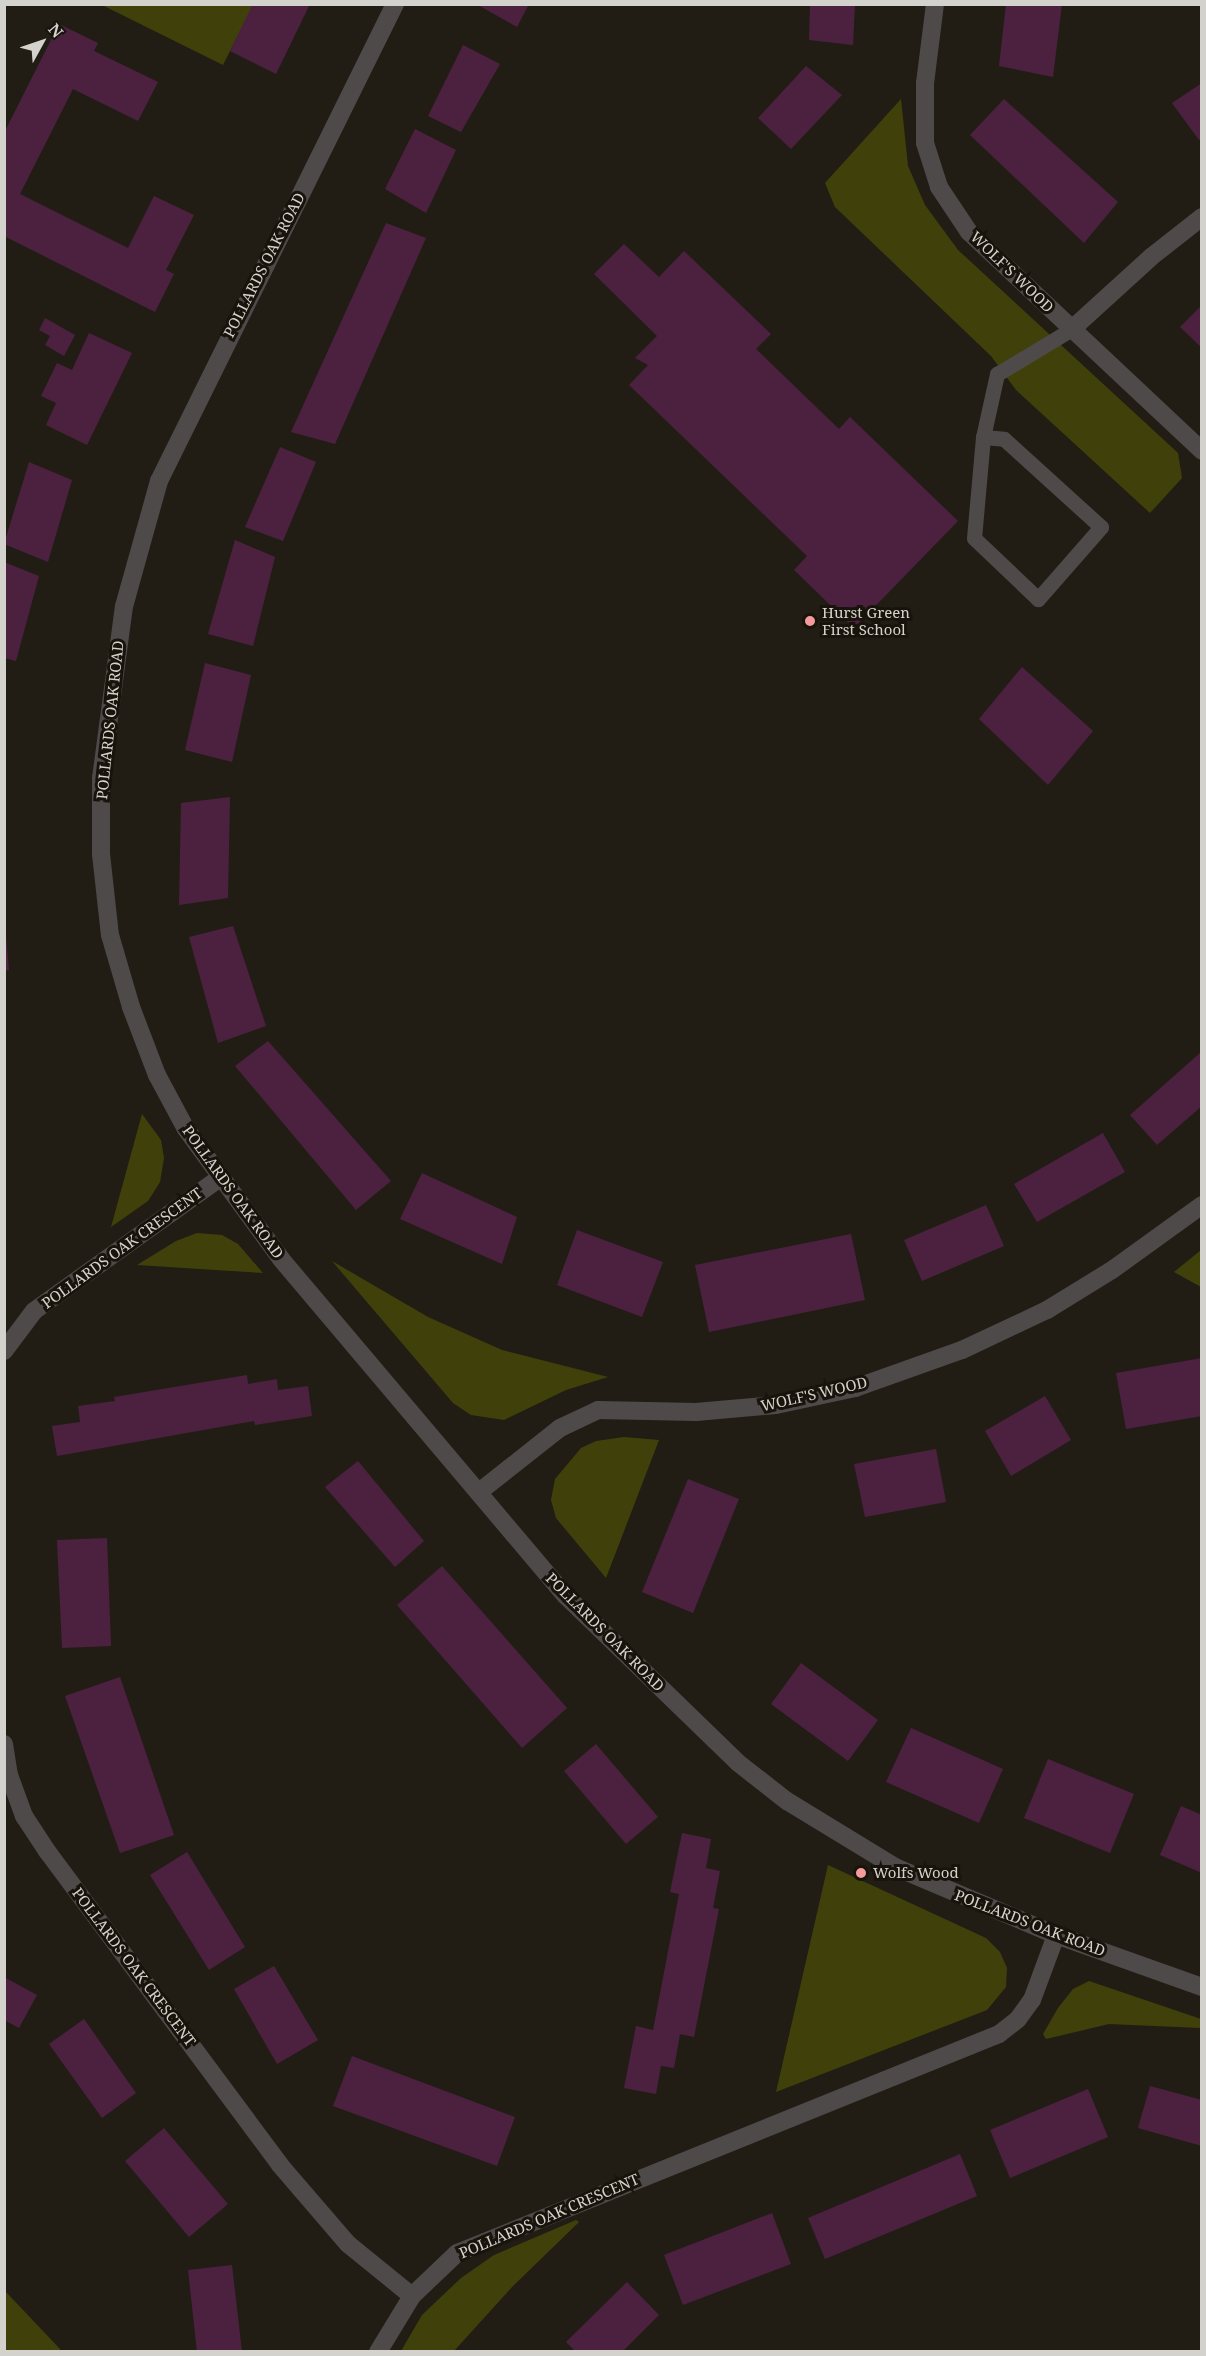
<!DOCTYPE html>
<style>
body{margin:0}
#map{position:relative;width:1206px;height:2356px;overflow:hidden;background:#211d15;font-family:"Noto Serif",serif}
div>[style]{position:absolute}
.green>*{inset:0;background:#40410a}
.building>*{inset:0;background:#4c2140}
.service>*{height:15px;margin:-7.5px;padding:0 7.5px;transform-origin:7.5px;border-radius:7.5px;background:#4f4a4a}
.minor>*{height:18px;margin:-9px;padding:0 9px;transform-origin:9px;border-radius:9px;background:#4f4a4a}
.dots>*{width:16px;height:16px;translate:-50% -50%;box-sizing:border-box;border:3px solid #18140c;border-radius:50%}
span{translate:-50% -50%;white-space:nowrap;text-align:center;line-height:1.15;-webkit-text-stroke:6px #18140c;paint-order:stroke}
.street-label{font-size:15px;color:#d4d2cc}
.poi-label{font-size:15px;color:#d4d2cc}
.left{translate:0 -50%;text-align:left}
.frame{position:absolute;inset:0;border:6px solid #d4d2cc;pointer-events:none}
.north{position:absolute;left:12px;top:12px;width:60px;height:60px;-webkit-text-stroke:4px #18140c;paint-order:stroke;rotate:50deg;font-size:16px;font-weight:700;line-height:24px;text-align:center;color:#d4d2cc}
.north::after{content:'';display:block;margin:auto;width:21px;height:27px;background:#d4d2cc;clip-path:polygon(50% 0,100% 100%,50% 72%,0 100%)}
</style>
<div id="map">
<div class="green">
<i style="clip-path:polygon(102px 5px,253px 5px,223px 65px)"></i>
<i style="clip-path:polygon(901px 99px,908px 166px,925px 205px,958px 250px,1178px 453px,1182px 478px,1150px 513px,1016px 390px,991px 356px,835px 207px,825px 183px)"></i>
<i style="clip-path:polygon(142px 1114px,161px 1140px,164px 1158px,160px 1182px,148px 1201px,111px 1227px)"></i>
<i style="clip-path:polygon(197px 1233px,222px 1235px,238px 1244px,263px 1273px,137px 1265px,176px 1241px)"></i>
<i style="clip-path:polygon(1201px 1250px,1201px 1287px,1174px 1272px)"></i>
<i style="clip-path:polygon(332px 1261px,428px 1317px,502px 1350px,608px 1377px,566px 1390px,504px 1420px,471px 1415px,453px 1403px)"></i>
<i style="clip-path:polygon(624px 1437px,659px 1440px,606px 1578px,556px 1518px,551px 1500px,555px 1479px,581px 1448px,596px 1441px)"></i>
<i style="clip-path:polygon(828px 1865px,986px 1938px,1000px 1952px,1007px 1968px,1006px 1987px,987px 2010px,776px 2092px)"></i>
<i style="clip-path:polygon(1089px 1981px,1201px 2019px,1201px 2028px,1109px 2024px,1046px 2039px,1043px 2034px,1058px 2008px,1073px 1989px)"></i>
<i style="clip-path:polygon(576px 2220px,579px 2222px,512px 2287px,454px 2351px,401px 2351px,422px 2315px,461px 2278px,494px 2255px)"></i>
<i style="clip-path:polygon(5px 2291px,60px 2349px,60px 2351px,5px 2351px)"></i>
</div>
<div class="building">
<i style="clip-path:polygon(253px 4px,310px 4px,276px 74px,230px 51px)"></i>
<i style="clip-path:polygon(476px 4px,529px 4px,517px 27px)"></i>
<i style="clip-path:polygon(810px 4px,855px 4px,853px 45px,809px 40px)"></i>
<i style="clip-path:polygon(1006px 4px,1062px 4px,1053px 77px,999px 66px)"></i>
<i style="clip-path:polygon(59px 24px,98px 43px,94px 51px,158px 82px,138px 121px,73px 89px,20px 194px,128px 248px,154px 196px,194px 215px,166px 270px,174px 274px,155px 312px,4px 236px,4px 133px)"></i>
<i style="clip-path:polygon(463px 45px,500px 64px,461px 132px,428px 116px)"></i>
<i style="clip-path:polygon(806px 66px,842px 95px,791px 149px,758px 118px)"></i>
<i style="clip-path:polygon(1202px 83px,1202px 138px,1199px 140px,1172px 103px)"></i>
<i style="clip-path:polygon(1004px 99px,1118px 202px,1084px 243px,970px 135px)"></i>
<i style="clip-path:polygon(415px 129px,456px 150px,426px 213px,385px 189px)"></i>
<i style="clip-path:polygon(386px 223px,426px 238px,335px 444px,291px 432px)"></i>
<i style="clip-path:polygon(624px 244px,659px 277px,684px 251px,771px 334px,756px 349px,839px 429px,850px 417px,958px 521px,854px 628px,794px 570px,807px 556px,629px 385px,648px 365px,635px 358px,657px 336px,594px 274px)"></i>
<i style="clip-path:polygon(1202px 305px,1202px 348px,1180px 327px)"></i>
<i style="clip-path:polygon(45px 318px,75px 335px,64px 356px,45px 345px,50px 336px,39px 330px)"></i>
<i style="clip-path:polygon(89px 333px,132px 353px,87px 445px,46px 425px,56px 403px,41px 396px,57px 363px,72px 370px)"></i>
<i style="clip-path:polygon(280px 447px,316px 462px,283px 541px,245px 527px)"></i>
<i style="clip-path:polygon(29px 462px,72px 480px,48px 562px,4px 544px)"></i>
<i style="clip-path:polygon(235px 540px,275px 557px,253px 646px,208px 634px)"></i>
<i style="clip-path:polygon(4px 562px,39px 576px,16px 661px,4px 658px)"></i>
<i style="clip-path:polygon(205px 663px,251px 675px,232px 762px,185px 750px)"></i>
<i style="clip-path:polygon(1022px 667px,1093px 731px,1048px 785px,979px 719px)"></i>
<i style="clip-path:polygon(230px 797px,228px 898px,179px 905px,181px 803px)"></i>
<i style="clip-path:polygon(4px 914px,9px 970px,4px 971px)"></i>
<i style="clip-path:polygon(233px 926px,266px 1026px,218px 1043px,189px 937px)"></i>
<i style="clip-path:polygon(268px 1041px,391px 1181px,356px 1210px,235px 1066px)"></i>
<i style="clip-path:polygon(1200px 1053px,1202px 1106px,1157px 1145px,1130px 1115px)"></i>
<i style="clip-path:polygon(1103px 1133px,1125px 1172px,1037px 1222px,1014px 1184px)"></i>
<i style="clip-path:polygon(422px 1173px,517px 1217px,502px 1264px,400px 1219px)"></i>
<i style="clip-path:polygon(986px 1205px,1004px 1246px,922px 1281px,904px 1240px)"></i>
<i style="clip-path:polygon(577px 1230px,663px 1262px,642px 1317px,557px 1285px)"></i>
<i style="clip-path:polygon(851px 1234px,865px 1300px,709px 1332px,695px 1265px)"></i>
<i style="clip-path:polygon(1202px 1358px,1202px 1416px,1126px 1429px,1116px 1373px)"></i>
<i style="clip-path:polygon(247px 1375px,248px 1384px,277px 1379px,278px 1390px,308px 1386px,312px 1416px,255px 1425px,254px 1421px,57px 1456px,52px 1426px,80px 1422px,78px 1406px,115px 1401px,114px 1397px)"></i>
<i style="clip-path:polygon(1045px 1396px,1071px 1440px,1011px 1476px,985px 1431px)"></i>
<i style="clip-path:polygon(936px 1449px,946px 1502px,865px 1517px,854px 1464px)"></i>
<i style="clip-path:polygon(358px 1461px,424px 1541px,395px 1567px,325px 1487px)"></i>
<i style="clip-path:polygon(688px 1479px,739px 1499px,693px 1613px,642px 1592px)"></i>
<i style="clip-path:polygon(107px 1538px,111px 1646px,62px 1648px,57px 1540px)"></i>
<i style="clip-path:polygon(442px 1566px,567px 1708px,522px 1748px,397px 1605px)"></i>
<i style="clip-path:polygon(801px 1663px,878px 1720px,848px 1761px,771px 1704px)"></i>
<i style="clip-path:polygon(120px 1677px,174px 1835px,120px 1853px,65px 1696px)"></i>
<i style="clip-path:polygon(911px 1728px,1003px 1769px,979px 1823px,886px 1782px)"></i>
<i style="clip-path:polygon(596px 1744px,658px 1817px,626px 1844px,564px 1771px)"></i>
<i style="clip-path:polygon(1048px 1759px,1134px 1794px,1110px 1853px,1024px 1818px)"></i>
<i style="clip-path:polygon(1181px 1806px,1202px 1815px,1202px 1873px,1160px 1855px)"></i>
<i style="clip-path:polygon(682px 1833px,711px 1839px,706px 1868px,720px 1871px,713px 1908px,719px 1909px,694px 2037px,680px 2034px,674px 2068px,661px 2066px,656px 2094px,624px 2088px,636px 2026px,653px 2030px,679px 1894px,670px 1892px)"></i>
<i style="clip-path:polygon(187px 1852px,245px 1947px,209px 1970px,150px 1875px)"></i>
<i style="clip-path:polygon(274px 1966px,318px 2040px,277px 2064px,234px 1989px)"></i>
<i style="clip-path:polygon(4px 1977px,37px 1995px,19px 2028px,4px 2020px)"></i>
<i style="clip-path:polygon(84px 2019px,136px 2093px,102px 2118px,49px 2044px)"></i>
<i style="clip-path:polygon(352px 2056px,515px 2117px,497px 2166px,333px 2106px)"></i>
<i style="clip-path:polygon(1150px 2086px,1202px 2100px,1202px 2146px,1138px 2128px)"></i>
<i style="clip-path:polygon(1088px 2089px,1108px 2137px,1010px 2178px,990px 2130px)"></i>
<i style="clip-path:polygon(164px 2128px,228px 2204px,189px 2237px,125px 2161px)"></i>
<i style="clip-path:polygon(960px 2154px,977px 2196px,825px 2259px,808px 2218px)"></i>
<i style="clip-path:polygon(772px 2213px,791px 2264px,683px 2305px,664px 2255px)"></i>
<i style="clip-path:polygon(232px 2265px,242px 2352px,197px 2352px,188px 2270px)"></i>
<i style="clip-path:polygon(627px 2282px,659px 2315px,622px 2352px,576px 2352px,566px 2342px)"></i>
</div>
<div class="service">
<i style="left:983px;top:437px;width:21px;rotate:5deg"></i>
<i style="left:1004px;top:439px;width:131px;rotate:42.2deg"></i>
<i style="left:1101px;top:527px;width:96px;rotate:131.2deg"></i>
<i style="left:1038px;top:599px;width:88px;rotate:-136.4deg"></i>
<i style="left:974px;top:538px;width:101px;rotate:-84.9deg"></i>
<i style="left:983px;top:437px;width:65px;rotate:-77.5deg"></i>
<i style="left:997px;top:374px;width:87px;rotate:-31deg"></i>
</div>
<div class="minor">
<i style="left:395px;top:4px;width:532px;rotate:116.32deg"></i>
<i style="left:159px;top:481px;width:130px;rotate:105.6deg"></i>
<i style="left:124px;top:606px;width:174px;rotate:97.6deg"></i>
<i style="left:101px;top:778px;width:76px;rotate:90deg"></i>
<i style="left:101px;top:854px;width:81px;rotate:83.7deg"></i>
<i style="left:110px;top:935px;width:75px;rotate:73.7deg"></i>
<i style="left:131px;top:1007px;width:73px;rotate:69.1deg"></i>
<i style="left:157px;top:1075px;width:61px;rotate:61.8deg"></i>
<i style="left:186px;top:1129px;width:161px;rotate:53.8deg"></i>
<i style="left:281px;top:1259px;width:441px;rotate:49.8deg"></i>
<i style="left:566px;top:1596px;width:238px;rotate:44.1deg"></i>
<i style="left:737px;top:1762px;width:63px;rotate:38deg"></i>
<i style="left:787px;top:1801px;width:127px;rotate:31.4deg"></i>
<i style="left:895px;top:1867px;width:175px;rotate:22.9deg"></i>
<i style="left:1056px;top:1935px;width:155px;rotate:19.6deg"></i>
<i style="left:935px;top:4px;width:80px;rotate:97.2deg"></i>
<i style="left:925px;top:83px;width:60px;rotate:90deg"></i>
<i style="left:925px;top:143px;width:46px;rotate:72.3deg"></i>
<i style="left:939px;top:187px;width:54px;rotate:56.3deg"></i>
<i style="left:969px;top:232px;width:320px;rotate:43.2deg"></i>
<i style="left:1072px;top:329px;width:107px;rotate:-42.3deg"></i>
<i style="left:1151px;top:257px;width:65px;rotate:-38.1deg"></i>
<i style="left:4px;top:1351px;width:50px;rotate:-53.1deg"></i>
<i style="left:34px;top:1311px;width:230px;rotate:-35.6deg"></i>
<i style="left:479px;top:1492px;width:103px;rotate:-38.3deg"></i>
<i style="left:560px;top:1428px;width:42px;rotate:-25.3deg"></i>
<i style="left:598px;top:1410px;width:98px;rotate:1.2deg"></i>
<i style="left:696px;top:1412px;width:80px;rotate:-5deg"></i>
<i style="left:776px;top:1405px;width:81px;rotate:-12.1deg"></i>
<i style="left:855px;top:1388px;width:114px;rotate:-19.6deg"></i>
<i style="left:962px;top:1350px;width:94px;rotate:-25.2deg"></i>
<i style="left:1047px;top:1310px;width:76px;rotate:-31.6deg"></i>
<i style="left:1112px;top:1270px;width:111px;rotate:-35.8deg"></i>
<i style="left:4px;top:1744px;width:31px;rotate:81deg"></i>
<i style="left:9px;top:1775px;width:44px;rotate:69.9deg"></i>
<i style="left:24px;top:1816px;width:42px;rotate:56.7deg"></i>
<i style="left:47px;top:1851px;width:391px;rotate:53.4deg"></i>
<i style="left:280px;top:2165px;width:104px;rotate:49.3deg"></i>
<i style="left:348px;top:2244px;width:82px;rotate:39.1deg"></i>
<i style="left:378px;top:2352px;width:66px;rotate:-58.7deg"></i>
<i style="left:412px;top:2296px;width:62px;rotate:-43.7deg"></i>
<i style="left:457px;top:2253px;width:585px;rotate:-22deg"></i>
<i style="left:999px;top:2034px;width:24px;rotate:-38deg"></i>
<i style="left:1018px;top:2019px;width:24px;rotate:-54deg"></i>
<i style="left:1032px;top:2000px;width:69px;rotate:-69.7deg"></i>
</div>
<div class="dots">
<i style="left:810px;top:621px;background:#f59b9b"></i>
<i style="left:861px;top:1873px;background:#f59b9b"></i>
</div>
<div class="street-label">
<span style="left:264px;top:265px;rotate:-63deg">POLLARDS OAK ROAD</span>
<span style="left:1012px;top:272px;rotate:44deg">WOLF'S WOOD</span>
<span style="left:110px;top:720px;rotate:-84deg">POLLARDS OAK ROAD</span>
<span style="left:233px;top:1192px;rotate:54deg">POLLARDS OAK ROAD</span>
<span style="left:122px;top:1248px;rotate:-36deg">POLLARDS OAK CRESCENT</span>
<span style="left:814px;top:1394px;rotate:-13deg">WOLF'S WOOD</span>
<span style="left:605px;top:1632px;rotate:45deg">POLLARDS OAK ROAD</span>
<span style="left:1030px;top:1923px;rotate:21deg">POLLARDS OAK ROAD</span>
<span style="left:134px;top:1967px;rotate:53deg">POLLARDS OAK CRESCENT</span>
<span style="left:549px;top:2216px;rotate:-23deg">POLLARDS OAK CRESCENT</span>
</div>
<div class="poi-label">
<span class="left" style="left:822px;top:621px">Hurst Green<br>First School</span>
<span class="left" style="left:873px;top:1873px">Wolfs Wood</span>
</div>
<div class="frame"></div>
<div class="north">N</div>
</div>
